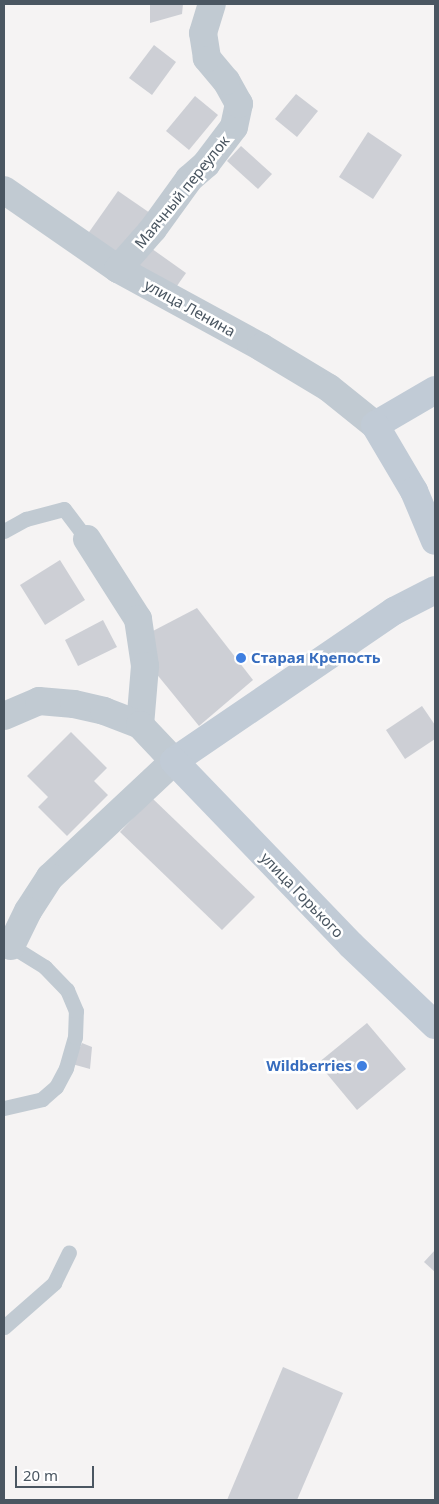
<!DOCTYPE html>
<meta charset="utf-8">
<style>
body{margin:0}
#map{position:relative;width:439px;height:1504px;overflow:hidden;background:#f5f3f3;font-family:"Noto Sans",sans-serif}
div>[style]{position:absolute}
.building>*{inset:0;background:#cdcfd5}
.lane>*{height:15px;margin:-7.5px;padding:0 7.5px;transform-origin:7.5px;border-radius:7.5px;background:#c1cad2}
.street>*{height:28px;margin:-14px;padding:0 14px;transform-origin:14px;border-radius:14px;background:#c1cad2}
.secondary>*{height:28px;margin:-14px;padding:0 14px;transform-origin:14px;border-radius:14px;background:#c1cbd6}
.dots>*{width:14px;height:14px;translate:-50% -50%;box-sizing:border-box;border:2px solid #fff;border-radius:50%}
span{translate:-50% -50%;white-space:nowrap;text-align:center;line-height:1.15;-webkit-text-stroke:5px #fff;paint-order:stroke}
.street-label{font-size:15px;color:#4a5661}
.shop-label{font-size:15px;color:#366cbe;font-weight:700}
.left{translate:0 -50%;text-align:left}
.right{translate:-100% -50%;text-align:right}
.frame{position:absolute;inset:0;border:5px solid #4a5661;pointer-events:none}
.scale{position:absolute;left:15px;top:1466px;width:79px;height:22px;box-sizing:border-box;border:2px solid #4a5661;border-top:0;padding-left:6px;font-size:15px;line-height:18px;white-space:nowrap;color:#4a5661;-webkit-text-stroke:4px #fff;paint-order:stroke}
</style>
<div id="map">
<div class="building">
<i style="clip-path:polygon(150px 4px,183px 4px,182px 14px,150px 23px)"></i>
<i style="clip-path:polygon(154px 45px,176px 62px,152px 95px,129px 78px)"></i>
<i style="clip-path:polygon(296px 94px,318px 111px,297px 137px,275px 119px)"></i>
<i style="clip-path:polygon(195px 96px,218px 115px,189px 150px,166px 131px)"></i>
<i style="clip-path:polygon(368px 132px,402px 155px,373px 199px,339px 177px)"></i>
<i style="clip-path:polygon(241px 146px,272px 174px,258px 189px,227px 161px)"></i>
<i style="clip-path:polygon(118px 191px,150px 213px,119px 258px,87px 235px)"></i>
<i style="clip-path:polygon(148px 246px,186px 273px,172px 293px,134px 267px)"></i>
<i style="clip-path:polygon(60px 560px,85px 600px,45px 625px,20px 585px)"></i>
<i style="clip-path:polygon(197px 608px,253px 680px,199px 726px,155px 672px,151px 632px)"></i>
<i style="clip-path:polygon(103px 620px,117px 647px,78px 666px,65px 640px)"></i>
<i style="clip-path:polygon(422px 706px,435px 725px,435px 739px,405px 759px,386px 730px)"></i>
<i style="clip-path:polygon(71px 732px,107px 768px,94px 781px,108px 795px,67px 836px,38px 807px,48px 797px,27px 776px)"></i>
<i style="clip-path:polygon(152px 798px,255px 897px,222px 930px,120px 832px)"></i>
<i style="clip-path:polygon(367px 1023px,406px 1069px,357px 1110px,318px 1063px)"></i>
<i style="clip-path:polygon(82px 1043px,92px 1047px,90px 1069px,72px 1064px)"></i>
<i style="clip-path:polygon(435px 1250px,435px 1272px,424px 1262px)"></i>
<i style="clip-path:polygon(283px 1367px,343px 1393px,297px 1500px,227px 1500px)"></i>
</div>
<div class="lane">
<i style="left:4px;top:531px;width:25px;rotate:-29deg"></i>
<i style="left:26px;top:519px;width:39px;rotate:-15deg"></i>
<i style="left:64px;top:509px;width:38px;rotate:53deg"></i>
<i style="left:4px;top:1108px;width:39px;rotate:-13deg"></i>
<i style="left:42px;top:1099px;width:18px;rotate:-41deg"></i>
<i style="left:56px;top:1087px;width:21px;rotate:-62deg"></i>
<i style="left:66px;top:1068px;width:32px;rotate:-74deg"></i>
<i style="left:75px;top:1037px;width:26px;rotate:-88deg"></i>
<i style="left:76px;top:1011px;width:23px;rotate:-113deg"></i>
<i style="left:67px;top:990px;width:32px;rotate:-134deg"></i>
<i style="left:45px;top:967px;width:40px;rotate:-148deg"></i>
<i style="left:11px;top:946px;width:6px;rotate:180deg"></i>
<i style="left:4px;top:1327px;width:67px;rotate:-41.3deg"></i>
<i style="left:54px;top:1283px;width:34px;rotate:-64deg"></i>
</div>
<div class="street">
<i style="left:4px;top:190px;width:139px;rotate:34.7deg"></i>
<i style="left:118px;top:269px;width:163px;rotate:28.6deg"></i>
<i style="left:261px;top:347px;width:79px;rotate:31.1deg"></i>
<i style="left:329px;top:388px;width:59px;rotate:38.8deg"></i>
<i style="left:118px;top:269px;width:53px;rotate:-48.8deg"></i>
<i style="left:153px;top:229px;width:62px;rotate:-54.2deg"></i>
<i style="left:189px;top:179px;width:23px;rotate:-41deg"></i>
<i style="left:206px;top:164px;width:46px;rotate:-52.9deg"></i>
<i style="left:234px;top:127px;width:24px;rotate:-78deg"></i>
<i style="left:239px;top:104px;width:26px;rotate:-119deg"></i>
<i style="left:226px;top:81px;width:30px;rotate:-130deg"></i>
<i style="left:207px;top:58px;width:25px;rotate:-99deg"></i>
<i style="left:203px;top:33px;width:30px;rotate:-73deg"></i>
<i style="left:87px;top:539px;width:95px;rotate:57.5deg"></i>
<i style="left:138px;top:619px;width:48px;rotate:81.5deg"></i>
<i style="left:145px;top:666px;width:59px;rotate:94.8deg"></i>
<i style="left:4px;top:716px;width:38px;rotate:-23deg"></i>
<i style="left:39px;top:701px;width:35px;rotate:5deg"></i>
<i style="left:74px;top:704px;width:31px;rotate:13deg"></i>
<i style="left:104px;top:711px;width:39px;rotate:21deg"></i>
<i style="left:140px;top:725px;width:50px;rotate:46.6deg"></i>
<i style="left:174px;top:761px;width:170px;rotate:136.9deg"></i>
<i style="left:50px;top:877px;width:40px;rotate:122.9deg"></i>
<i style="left:28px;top:911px;width:39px;rotate:116deg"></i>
</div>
<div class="secondary">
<i style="left:435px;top:390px;width:69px;rotate:149.7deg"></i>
<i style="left:375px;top:425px;width:77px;rotate:59.4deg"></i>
<i style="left:414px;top:491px;width:54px;rotate:67.2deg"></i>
<i style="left:435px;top:590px;width:46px;rotate:152.9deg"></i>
<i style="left:394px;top:611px;width:266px;rotate:145.7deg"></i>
<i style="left:174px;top:761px;width:255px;rotate:46.1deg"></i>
<i style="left:351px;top:945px;width:116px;rotate:43.6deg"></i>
</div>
<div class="dots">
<i style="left:241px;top:658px;background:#3f7fe0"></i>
<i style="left:362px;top:1066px;background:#3f7fe0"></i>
</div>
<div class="street-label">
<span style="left:182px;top:192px;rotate:-51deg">Маячный переулок</span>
<span style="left:190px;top:308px;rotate:29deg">улица Ленина</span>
<span style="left:302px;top:895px;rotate:46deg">улица Горького</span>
</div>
<div class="shop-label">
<span class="left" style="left:251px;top:658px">Старая Крепость</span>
<span class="right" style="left:352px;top:1066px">Wildberries</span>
</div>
<div class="frame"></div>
<div class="scale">20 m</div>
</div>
